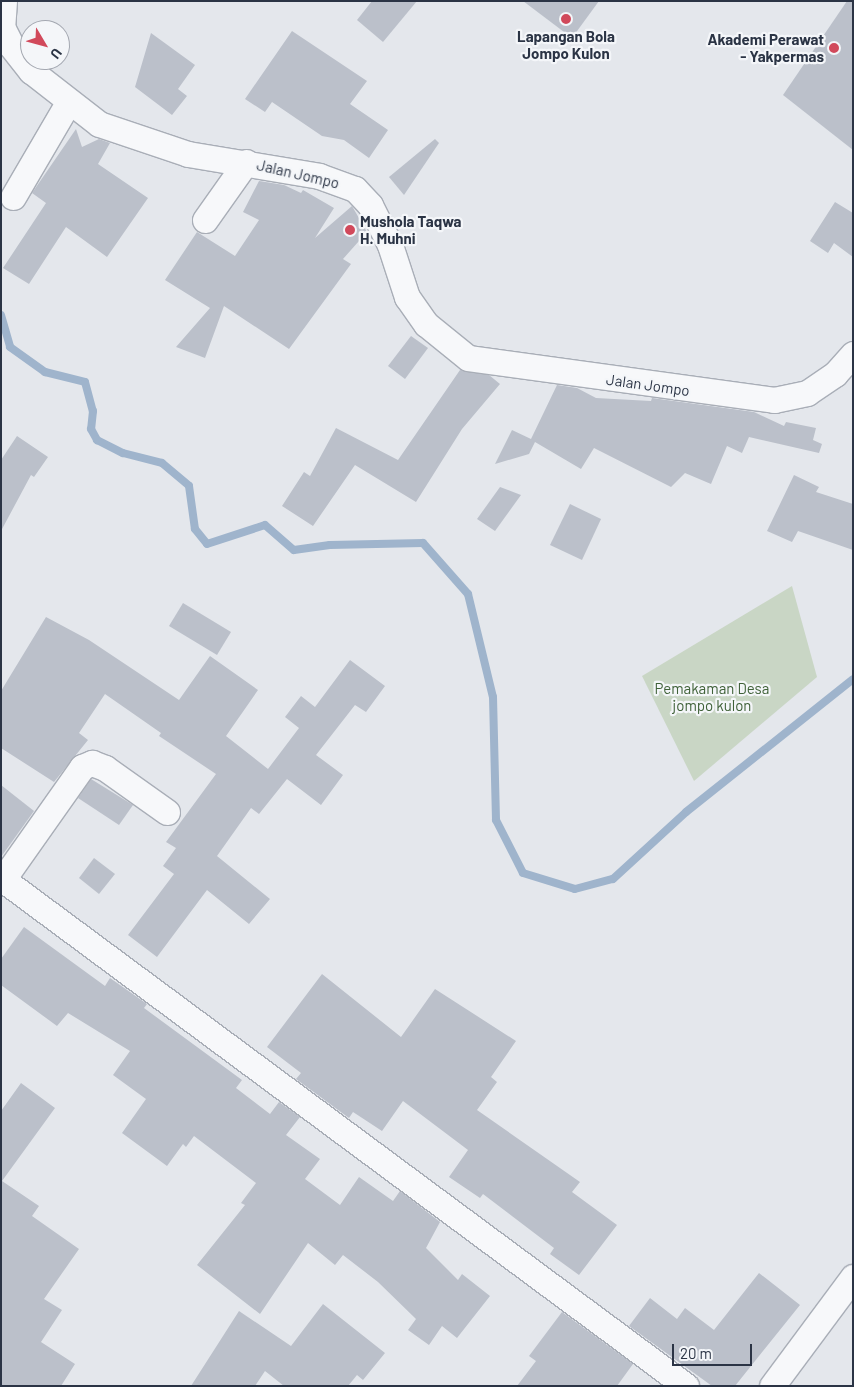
<!DOCTYPE html>
<style>
body{margin:0}
#map{position:relative;width:854px;height:1387px;overflow:hidden;background:#e4e7ec;font-family:Barlow,sans-serif}
div>[style]{position:absolute}
.green>*{inset:0;background:#c9d6c5}
.stream>*{height:8px;margin:-4px;padding:0 4px;transform-origin:4px;border-radius:4px;background:#9fb4cc}
.building>*{inset:0;background:#bbc0ca}
.roads{filter:drop-shadow(1px 0 #a9aeb7) drop-shadow(-1px 0 #a9aeb7) drop-shadow(0 1px #a9aeb7) drop-shadow(0 -1px #a9aeb7)}
.minor>*{height:25px;margin:-12.5px;padding:0 12.5px;transform-origin:12.5px;border-radius:12.5px;background:#f7f8fa}
.dots>*{width:14px;height:14px;translate:-50% -50%;box-sizing:border-box;border:2px solid #f4f6f9;border-radius:50%}
span{translate:-50% -50%;white-space:nowrap;text-align:center;line-height:1.15;-webkit-text-stroke:4.5px #f4f6f9;paint-order:stroke}
.poi-label{font-size:15px;color:#2b3445;font-weight:700}
.right{translate:-100% -50%;text-align:right}
.left{translate:0 -50%;text-align:left}
.street-label{font-size:15px;color:#2b3445}
.park-label{font-size:15px;color:#3f6138}
.frame{position:absolute;inset:0;border:2px solid #2b3445;pointer-events:none}
.north{position:absolute;left:20px;top:20px;width:50px;height:50px;box-sizing:border-box;background:#f4f6f9;border:1px solid #a4a8b1;border-radius:50%;rotate:127deg;font-size:14px;font-weight:700;line-height:20px;text-align:center;color:#2b3445}
.north::after{content:'';display:block;margin:auto;width:18px;height:22px;background:#d1495b;clip-path:polygon(50% 0,100% 100%,50% 72%,0 100%)}
.scale{position:absolute;left:672px;top:1344px;width:80px;height:22px;box-sizing:border-box;border:2px solid #2b3445;border-top:0;padding-left:6px;font-size:15px;line-height:18px;white-space:nowrap;color:#2b3445;-webkit-text-stroke:4px #f4f6f9;paint-order:stroke}
</style>
<div id="map">
<div class="green">
<i style="clip-path:polygon(792px 586px,817px 677px,694px 781px,642px 676px)"></i>
</div>
<div class="stream">
<i style="left:1px;top:315px;width:33px;rotate:74deg"></i>
<i style="left:10px;top:347px;width:43px;rotate:35.5deg"></i>
<i style="left:45px;top:372px;width:41px;rotate:14deg"></i>
<i style="left:85px;top:382px;width:30px;rotate:75deg"></i>
<i style="left:93px;top:411px;width:18px;rotate:96deg"></i>
<i style="left:91px;top:429px;width:13px;rotate:61deg"></i>
<i style="left:97px;top:440px;width:29px;rotate:27deg"></i>
<i style="left:123px;top:453px;width:40px;rotate:14.4deg"></i>
<i style="left:162px;top:463px;width:35px;rotate:40deg"></i>
<i style="left:189px;top:486px;width:43px;rotate:82.1deg"></i>
<i style="left:195px;top:529px;width:19px;rotate:51deg"></i>
<i style="left:207px;top:544px;width:61px;rotate:-18.1deg"></i>
<i style="left:265px;top:525px;width:38px;rotate:41deg"></i>
<i style="left:294px;top:550px;width:36px;rotate:-8deg"></i>
<i style="left:330px;top:545px;width:93px;rotate:-1.2deg"></i>
<i style="left:423px;top:543px;width:68px;rotate:48.6deg"></i>
<i style="left:468px;top:594px;width:106px;rotate:76.4deg"></i>
<i style="left:493px;top:697px;width:123px;rotate:88.6deg"></i>
<i style="left:496px;top:820px;width:59px;rotate:63deg"></i>
<i style="left:523px;top:873px;width:54px;rotate:17.1deg"></i>
<i style="left:575px;top:889px;width:39px;rotate:-15deg"></i>
<i style="left:613px;top:879px;width:99px;rotate:-42.5deg"></i>
<i style="left:686px;top:812px;width:213px;rotate:-38.5deg"></i>
</div>
<div class="building">
<i style="clip-path:polygon(372px 1px,417px 1px,383px 42px,357px 20px)"></i>
<i style="clip-path:polygon(523px 1px,599px 1px,572px 38px)"></i>
<i style="clip-path:polygon(847px 1px,853px 1px,853px 150px,783px 95px)"></i>
<i style="clip-path:polygon(292px 31px,367px 81px,350px 104px,388px 130px,369px 158px,344px 140px,322px 136px,272px 102px,265px 112px,245px 99px)"></i>
<i style="clip-path:polygon(151px 33px,195px 65px,178px 89px,187px 96px,172px 115px,135px 87px)"></i>
<i style="clip-path:polygon(76px 129px,82px 147px,99px 139px,110px 143px,98px 164px,148px 198px,107px 257px,66px 227px,29px 284px,3px 268px,46px 203px,32px 193px)"></i>
<i style="clip-path:polygon(435px 139px,439px 143px,404px 195px,389px 177px)"></i>
<i style="clip-path:polygon(259px 181px,284px 185px,301px 193px,303px 190px,334px 208px,315px 238px,352px 206px,367px 232px,343px 259px,351px 264px,289px 349px,224px 306px,205px 358px,176px 347px,210px 308px,165px 280px,197px 232px,235px 256px,259px 220px,243px 212px)"></i>
<i style="clip-path:polygon(835px 202px,853px 213px,853px 257px,834px 243px,828px 253px,810px 241px)"></i>
<i style="clip-path:polygon(411px 336px,428px 348px,405px 379px,388px 366px)"></i>
<i style="clip-path:polygon(460px 370px,489px 375px,500px 384px,462px 429px,416px 502px,355px 465px,313px 526px,282px 506px,304px 472px,310px 476px,336px 428px,398px 460px)"></i>
<i style="clip-path:polygon(557px 385px,577px 388px,596px 398px,651px 401px,652px 398px,754px 412px,784px 426px,786px 422px,816px 428px,813px 440px,822px 444px,819px 453px,749px 437px,742px 453px,727px 446px,711px 484px,685px 473px,671px 487px,594px 448px,581px 469px,535px 442px,529px 454px,495px 464px,512px 430px,531px 439px)"></i>
<i style="clip-path:polygon(17px 436px,48px 457px,34px 477px,31px 475px,1px 531px,1px 460px)"></i>
<i style="clip-path:polygon(794px 475px,819px 487px,816px 492px,853px 504px,853px 550px,798px 531px,792px 542px,767px 531px)"></i>
<i style="clip-path:polygon(500px 487px,521px 495px,495px 531px,477px 519px)"></i>
<i style="clip-path:polygon(570px 504px,601px 519px,582px 560px,550px 545px)"></i>
<i style="clip-path:polygon(183px 603px,231px 632px,217px 655px,169px 626px)"></i>
<i style="clip-path:polygon(46px 617px,89px 640px,179px 700px,210px 656px,258px 690px,226px 736px,268px 769px,299px 728px,285px 717px,301px 696px,315px 707px,350px 660px,385px 686px,366px 712px,355px 705px,316px 755px,343px 775px,321px 805px,287px 779px,259px 814px,251px 808px,217px 856px,270px 899px,249px 924px,207px 890px,157px 957px,128px 935px,174px 874px,163px 866px,176px 848px,166px 842px,216px 774px,159px 736px,161px 733px,105px 694px,79px 733px,88px 740px,54px 782px,1px 748px,1px 691px)"></i>
<i style="clip-path:polygon(91px 779px,133px 805px,119px 825px,78px 798px)"></i>
<i style="clip-path:polygon(1px 785px,34px 811px,1px 857px)"></i>
<i style="clip-path:polygon(94px 858px,115px 874px,99px 894px,79px 878px)"></i>
<i style="clip-path:polygon(24px 927px,105px 986px,110px 978px,147px 1004px,144px 1008px,242px 1080px,236px 1088px,270px 1114px,279px 1102px,300px 1117px,286px 1135px,320px 1159px,305px 1179px,340px 1205px,359px 1177px,393px 1201px,400px 1191px,440px 1222px,426px 1248px,458px 1280px,462px 1274px,490px 1296px,457px 1338px,442px 1326px,429px 1345px,408px 1330px,416px 1319px,378px 1282px,343px 1255px,335px 1265px,308px 1243px,260px 1314px,197px 1265px,245px 1205px,241px 1203px,256px 1183px,194px 1136px,186px 1147px,183px 1144px,167px 1166px,122px 1133px,146px 1099px,113px 1075px,130px 1051px,68px 1013px,57px 1026px,1px 985px,1px 959px)"></i>
<i style="clip-path:polygon(322px 974px,401px 1037px,435px 989px,516px 1041px,491px 1077px,497px 1082px,477px 1110px,580px 1182px,572px 1192px,617px 1225px,579px 1275px,550px 1254px,554px 1248px,483px 1194px,480px 1198px,449px 1177px,468px 1150px,403px 1101px,382px 1131px,353px 1112px,349px 1118px,296px 1079px,301px 1073px,267px 1047px)"></i>
<i style="clip-path:polygon(21px 1083px,55px 1108px,2px 1181px,39px 1206px,32px 1216px,79px 1249px,44px 1299px,62px 1310px,41px 1342px,75px 1364px,61px 1386px,1px 1386px,1px 1111px)"></i>
<i style="clip-path:polygon(759px 1273px,800px 1305px,735px 1386px,712px 1386px,629px 1326px,650px 1298px,677px 1319px,685px 1308px,714px 1330px)"></i>
<i style="clip-path:polygon(323px 1304px,385px 1353px,363px 1380px,357px 1375px,348px 1386px,284px 1386px,265px 1371px,255px 1386px,191px 1386px,239px 1311px,291px 1346px)"></i>
<i style="clip-path:polygon(562px 1312px,633px 1364px,617px 1386px,517px 1386px,536px 1361px,529px 1356px)"></i>
</div>
<div class="roads">
<div class="minor">
<i style="left:4px;top:1px;width:26px;rotate:94deg"></i>
<i style="left:2px;top:27px;width:22px;rotate:63deg"></i>
<i style="left:12px;top:47px;width:31px;rotate:52deg"></i>
<i style="left:31px;top:71px;width:86px;rotate:37.9deg"></i>
<i style="left:99px;top:124px;width:94px;rotate:18.6deg"></i>
<i style="left:188px;top:154px;width:133px;rotate:9.5deg"></i>
<i style="left:319px;top:176px;width:38px;rotate:20deg"></i>
<i style="left:355px;top:189px;width:22px;rotate:47deg"></i>
<i style="left:370px;top:205px;width:45px;rotate:63.4deg"></i>
<i style="left:390px;top:245px;width:55px;rotate:71.9deg"></i>
<i style="left:407px;top:297px;width:33px;rotate:55deg"></i>
<i style="left:426px;top:324px;width:54px;rotate:39deg"></i>
<i style="left:468px;top:358px;width:309px;rotate:7.8deg"></i>
<i style="left:774px;top:400px;width:34px;rotate:-12deg"></i>
<i style="left:807px;top:393px;width:34px;rotate:-34deg"></i>
<i style="left:835px;top:374px;width:27px;rotate:-48deg"></i>
<i style="left:13px;top:197px;width:109px;rotate:-59.7deg"></i>
<i style="left:205px;top:220px;width:71px;rotate:-54.7deg"></i>
<i style="left:1px;top:878px;width:853px;rotate:36.56deg"></i>
<i style="left:1px;top:882px;width:141px;rotate:-54.8deg"></i>
<i style="left:82px;top:767px;width:11px;rotate:-22deg"></i>
<i style="left:92px;top:763px;width:14px;rotate:21deg"></i>
<i style="left:105px;top:768px;width:76px;rotate:35.4deg"></i>
<i style="left:772px;top:1386px;width:136px;rotate:-53.4deg"></i>
</div>
</div>
<div class="dots">
<i style="left:566px;top:19px;background:#d1495b"></i>
<i style="left:834px;top:48px;background:#d1495b"></i>
<i style="left:350px;top:230px;background:#d1495b"></i>
</div>
<div class="poi-label">
<span style="left:566px;top:45px">Lapangan Bola<br>Jompo Kulon</span>
<span class="right" style="left:824px;top:48px">Akademi Perawat<br>- Yakpermas</span>
<span class="left" style="left:360px;top:230px">Mushola Taqwa<br>H. Muhni</span>
</div>
<div class="street-label">
<span style="left:298px;top:174px;rotate:13deg">Jalan Jompo</span>
<span style="left:648px;top:385px;rotate:8deg">Jalan Jompo</span>
</div>
<div class="park-label">
<span style="left:712px;top:697px">Pemakaman Desa<br>jompo kulon</span>
</div>
<div class="frame"></div>
<div class="north">U</div>
<div class="scale">20 m</div>
</div>
